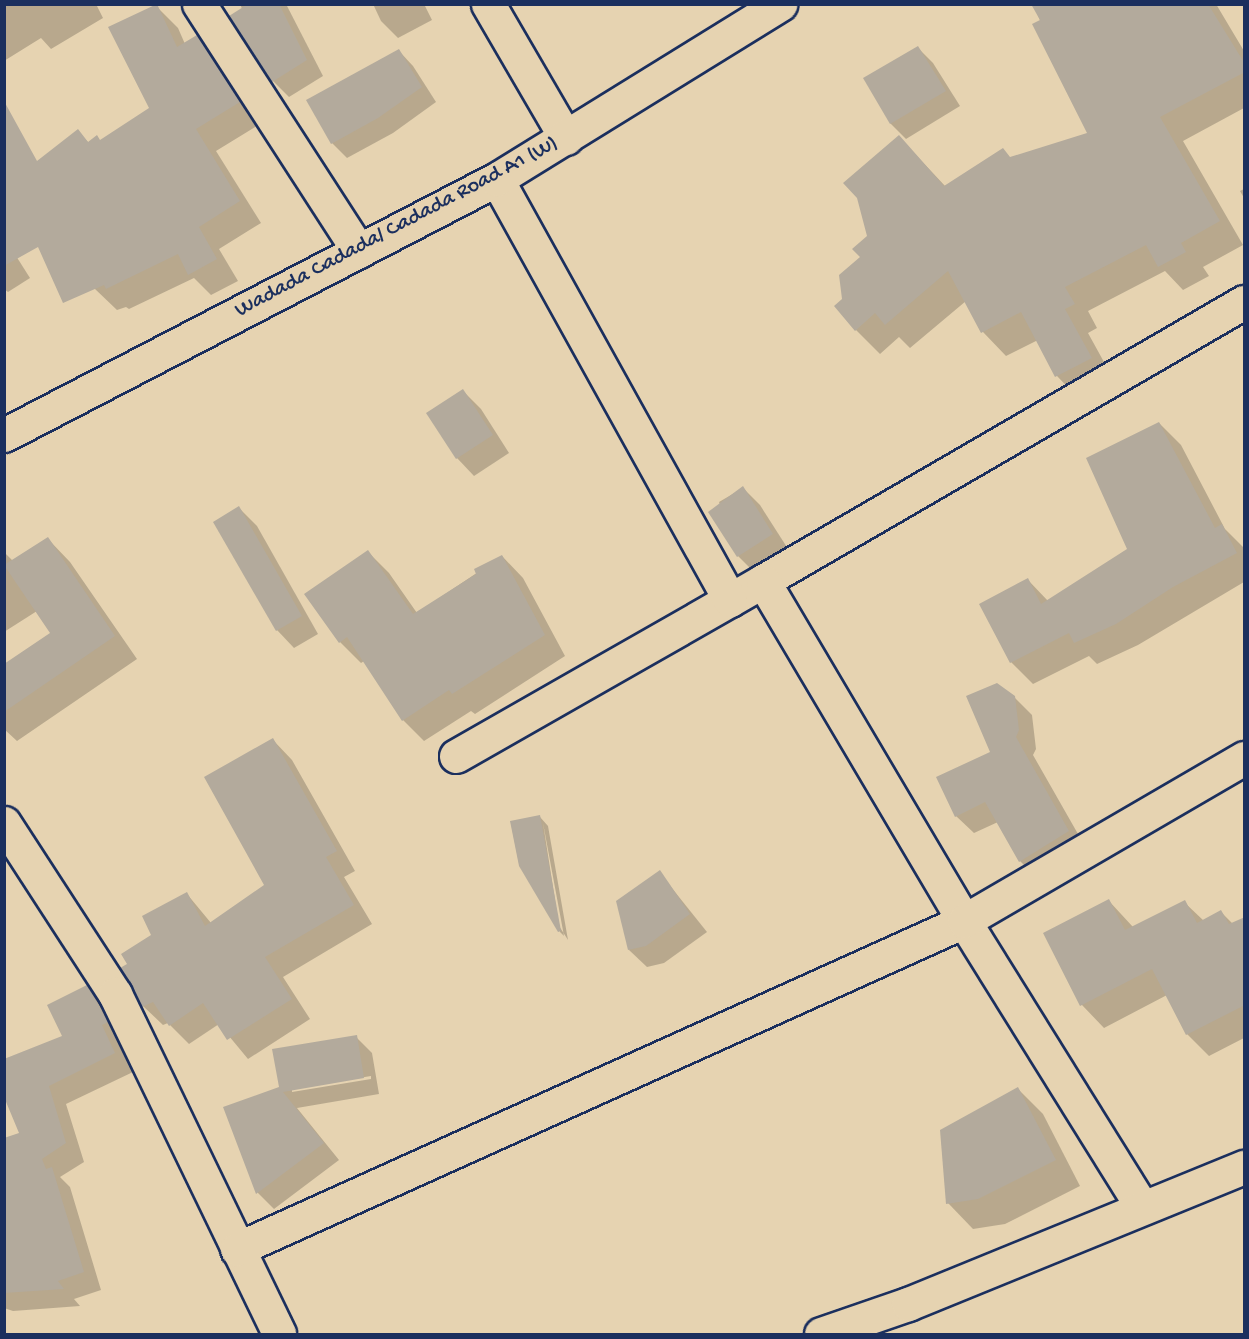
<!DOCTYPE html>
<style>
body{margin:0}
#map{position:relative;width:1249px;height:1339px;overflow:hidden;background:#e6d3b1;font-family:"Gochi Hand",sans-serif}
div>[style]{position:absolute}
.shadow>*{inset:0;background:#0003}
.building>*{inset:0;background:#b3aa9c}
.roads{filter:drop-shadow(2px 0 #1b2f5e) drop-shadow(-2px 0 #1b2f5e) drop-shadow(0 2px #1b2f5e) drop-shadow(0 -2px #1b2f5e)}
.minor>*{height:33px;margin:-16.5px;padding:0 16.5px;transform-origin:16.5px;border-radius:16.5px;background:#e6d3b1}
.major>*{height:33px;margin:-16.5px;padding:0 16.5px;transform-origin:16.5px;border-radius:16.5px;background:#e6d3b1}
span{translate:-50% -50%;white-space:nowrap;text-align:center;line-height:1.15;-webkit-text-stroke:6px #e6d3b1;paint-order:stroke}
.street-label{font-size:22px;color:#1b2f5e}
.frame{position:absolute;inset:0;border:6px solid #1b2f5e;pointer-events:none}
</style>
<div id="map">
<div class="shadow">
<i style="clip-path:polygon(4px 4px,96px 4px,103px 18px,51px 49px,41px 38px,4px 61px)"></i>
<i style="clip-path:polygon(240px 4px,286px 4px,323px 76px,289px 97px,273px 81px)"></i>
<i style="clip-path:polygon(373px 4px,424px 4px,432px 20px,398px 38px,381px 21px)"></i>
<i style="clip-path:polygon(1033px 4px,1216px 4px,1244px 51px,1244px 108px,1183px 141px,1243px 245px,1203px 267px,1209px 276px,1183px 290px,1165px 271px,1088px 311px,1097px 328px,1088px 333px,1115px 382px,1080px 400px,1057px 376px,1038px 340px,1006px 356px,983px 332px,966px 301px,910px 348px,899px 337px,880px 354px,856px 330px,844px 300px,862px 257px,899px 137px,946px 187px,1011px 158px,1089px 134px)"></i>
<i style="clip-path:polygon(156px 6px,178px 28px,185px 44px,197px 37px,218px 59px,260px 124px,216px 151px,261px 223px,219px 249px,238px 281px,211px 295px,194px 278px,129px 309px,126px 307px,117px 310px,95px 289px,77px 131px,89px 143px,101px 142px,151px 109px)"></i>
<i style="clip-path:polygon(918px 48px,933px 63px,960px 106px,906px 139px,891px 124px,865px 79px)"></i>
<i style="clip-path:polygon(399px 51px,413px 66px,436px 102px,393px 133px,347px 158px,332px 143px)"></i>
<i style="clip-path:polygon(1244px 189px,1244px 198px,1240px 191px)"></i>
<i style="clip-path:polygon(4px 237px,30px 278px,8px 292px,4px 289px)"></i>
<i style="clip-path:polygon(463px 391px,481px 409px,509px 453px,474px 476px,457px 458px)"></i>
<i style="clip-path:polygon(1159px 423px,1181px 445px,1225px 529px,1244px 548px,1244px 582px,1138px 645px,1097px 664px,1089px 656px,1033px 684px,1011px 662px,1028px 580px,1048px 601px,1129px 549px)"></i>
<i style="clip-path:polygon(743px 488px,760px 505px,790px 552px,755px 573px,738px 556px,719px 502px)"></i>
<i style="clip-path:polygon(239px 508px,257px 526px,318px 634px,294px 648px,277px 630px,215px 522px)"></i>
<i style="clip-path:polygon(48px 539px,70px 562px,137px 659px,17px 741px,4px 729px,4px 666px,52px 633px,37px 611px,4px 632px,4px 552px,13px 561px)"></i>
<i style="clip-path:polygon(368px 552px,389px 573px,417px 613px,502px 556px,523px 578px,565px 656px,475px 714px,471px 711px,424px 741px,403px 720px,364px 661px,361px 663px,340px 642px)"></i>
<i style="clip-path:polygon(1014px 697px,1032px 715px,1036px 749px,1033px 755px,1086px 848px,1038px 879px,1020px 861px,998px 822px,974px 833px,956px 816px,992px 753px)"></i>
<i style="clip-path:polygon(273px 740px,292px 760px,355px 871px,344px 877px,372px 924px,283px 977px,310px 1019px,248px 1059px,219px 1024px,189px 1044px,168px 1023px,163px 1025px,143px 1006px,130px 965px,187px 894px,211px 923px,266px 886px)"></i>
<i style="clip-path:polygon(evenodd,540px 817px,548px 826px,568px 940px,520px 865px,512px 822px,540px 817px,543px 823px,564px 936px,560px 932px,543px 823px)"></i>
<i style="clip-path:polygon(659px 872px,707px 932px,664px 963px,647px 967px,629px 950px)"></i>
<i style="clip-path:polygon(1109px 901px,1133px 927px,1184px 902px,1204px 921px,1221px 912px,1233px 924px,1244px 918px,1244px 1038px,1209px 1056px,1187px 1034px,1167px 995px,1104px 1028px,1082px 1005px,1045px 933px)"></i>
<i style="clip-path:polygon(86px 987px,105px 1005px,125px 1041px,119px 1043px,133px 1072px,66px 1104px,84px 1162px,60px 1177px,70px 1187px,101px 1290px,74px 1299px,80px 1306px,13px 1311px,4px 1308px,4px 1139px,21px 1134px)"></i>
<i style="clip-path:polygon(evenodd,356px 1037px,372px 1053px,379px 1094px,297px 1108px,339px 1160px,274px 1209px,258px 1193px,225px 1108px,281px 1088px,356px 1037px,371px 1076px,371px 1079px,292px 1092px,292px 1089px,371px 1076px)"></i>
<i style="clip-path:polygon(1017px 1088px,1043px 1114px,1080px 1186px,1005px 1224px,973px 1229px,948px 1203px)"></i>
</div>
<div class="building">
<i style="clip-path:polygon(157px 4px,177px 47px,197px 35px,240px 102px,196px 129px,240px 201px,199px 227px,217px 259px,188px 275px,178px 254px,106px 289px,104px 285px,63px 303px,38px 247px,4px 266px,4px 101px,37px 161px,78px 129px,88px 142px,97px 135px,100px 140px,149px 108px,108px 27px)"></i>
<i style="clip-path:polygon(248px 4px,279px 4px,307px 60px,272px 82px,229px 16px)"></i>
<i style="clip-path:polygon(1031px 4px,1208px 4px,1245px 64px,1245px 72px,1160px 117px,1220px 221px,1181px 243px,1186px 252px,1158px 267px,1146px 245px,1065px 287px,1075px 304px,1065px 309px,1092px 358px,1055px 377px,1021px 312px,981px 333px,948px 271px,885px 325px,875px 313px,855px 331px,834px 306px,842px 299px,839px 275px,860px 257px,852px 249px,867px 236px,857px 198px,843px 183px,899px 135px,944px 186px,1003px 148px,1010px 157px,1087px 133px,1032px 24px,1040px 20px)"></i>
<i style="clip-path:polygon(918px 46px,946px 91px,890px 124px,863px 78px)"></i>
<i style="clip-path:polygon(399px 49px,422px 87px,378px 118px,331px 144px,306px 100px)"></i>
<i style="clip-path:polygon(463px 389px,493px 435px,456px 459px,426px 413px)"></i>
<i style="clip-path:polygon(1159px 422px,1215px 528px,1222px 524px,1237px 553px,1173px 587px,1116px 624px,1074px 643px,1069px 633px,1010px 663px,979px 604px,1028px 578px,1041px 604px,1127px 549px,1086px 458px)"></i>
<i style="clip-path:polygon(743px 486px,773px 534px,737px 557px,708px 512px)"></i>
<i style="clip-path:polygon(239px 506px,302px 616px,276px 631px,213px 522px)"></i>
<i style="clip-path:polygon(48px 537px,115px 636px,4px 712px,4px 664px,50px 633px,4px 565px)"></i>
<i style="clip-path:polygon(368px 550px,413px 614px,476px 574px,474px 569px,502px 555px,545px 635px,452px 694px,449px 690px,402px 721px,347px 637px,339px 643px,304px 594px)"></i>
<i style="clip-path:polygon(997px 683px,1015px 696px,1019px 730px,1016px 737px,1069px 831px,1019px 862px,985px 802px,955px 817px,936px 777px,990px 752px,966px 696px)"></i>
<i style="clip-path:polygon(273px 738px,337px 851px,326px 857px,354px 905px,265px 957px,292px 999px,227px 1040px,203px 1003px,169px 1026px,153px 1002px,142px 1007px,120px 968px,127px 964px,121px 954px,151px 935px,142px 916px,187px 892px,205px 926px,264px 885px,204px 777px)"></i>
<i style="clip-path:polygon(540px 815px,561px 931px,558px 932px,519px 866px,510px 821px)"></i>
<i style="clip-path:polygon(660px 870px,690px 914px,646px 946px,628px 950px,616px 901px)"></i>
<i style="clip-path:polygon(1109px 899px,1125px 930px,1185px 900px,1197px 923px,1221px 910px,1229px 924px,1245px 917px,1245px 1005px,1186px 1035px,1152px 969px,1080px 1006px,1043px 933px)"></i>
<i style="clip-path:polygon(87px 985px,108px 1022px,102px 1025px,115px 1053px,49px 1086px,66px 1143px,42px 1159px,46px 1169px,52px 1167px,84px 1272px,58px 1281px,64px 1289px,4px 1293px,4px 1138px,19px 1133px,4px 1097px,4px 1059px,62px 1036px,47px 1005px)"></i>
<i style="clip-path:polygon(357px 1035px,364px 1078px,283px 1092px,324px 1143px,256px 1194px,223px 1107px,279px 1087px,272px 1049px)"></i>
<i style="clip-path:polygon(1018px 1087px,1056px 1160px,978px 1199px,946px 1204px,940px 1130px)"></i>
</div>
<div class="roads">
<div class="minor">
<i style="left:199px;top:4px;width:294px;rotate:57.1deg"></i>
<i style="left:488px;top:4px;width:155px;rotate:59.8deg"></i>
<i style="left:763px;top:581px;width:556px;rotate:-30.12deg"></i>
<i style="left:730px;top:600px;width:38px;rotate:-30deg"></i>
<i style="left:763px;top:581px;width:395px;rotate:59.4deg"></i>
<i style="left:964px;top:921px;width:337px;rotate:58.1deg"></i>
<i style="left:456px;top:756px;width:315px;rotate:-29.7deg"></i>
<i style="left:730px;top:600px;width:481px;rotate:-119deg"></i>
<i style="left:4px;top:823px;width:204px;rotate:57deg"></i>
<i style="left:115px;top:994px;width:377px;rotate:64.2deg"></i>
<i style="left:237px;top:1249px;width:798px;rotate:-24.28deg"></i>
<i style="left:964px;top:921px;width:324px;rotate:-30.2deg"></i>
<i style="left:821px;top:1334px;width:92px;rotate:-19deg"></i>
<i style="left:908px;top:1304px;width:363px;rotate:-22.2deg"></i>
</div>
<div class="major">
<i style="left:4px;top:435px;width:556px;rotate:-27.44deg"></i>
<i style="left:497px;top:179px;width:333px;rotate:-31.7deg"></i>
</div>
</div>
<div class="street-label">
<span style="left:397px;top:228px;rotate:-28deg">Wadada Cadada/ Cadada Road A1 (W)</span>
</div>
<div class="frame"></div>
</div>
